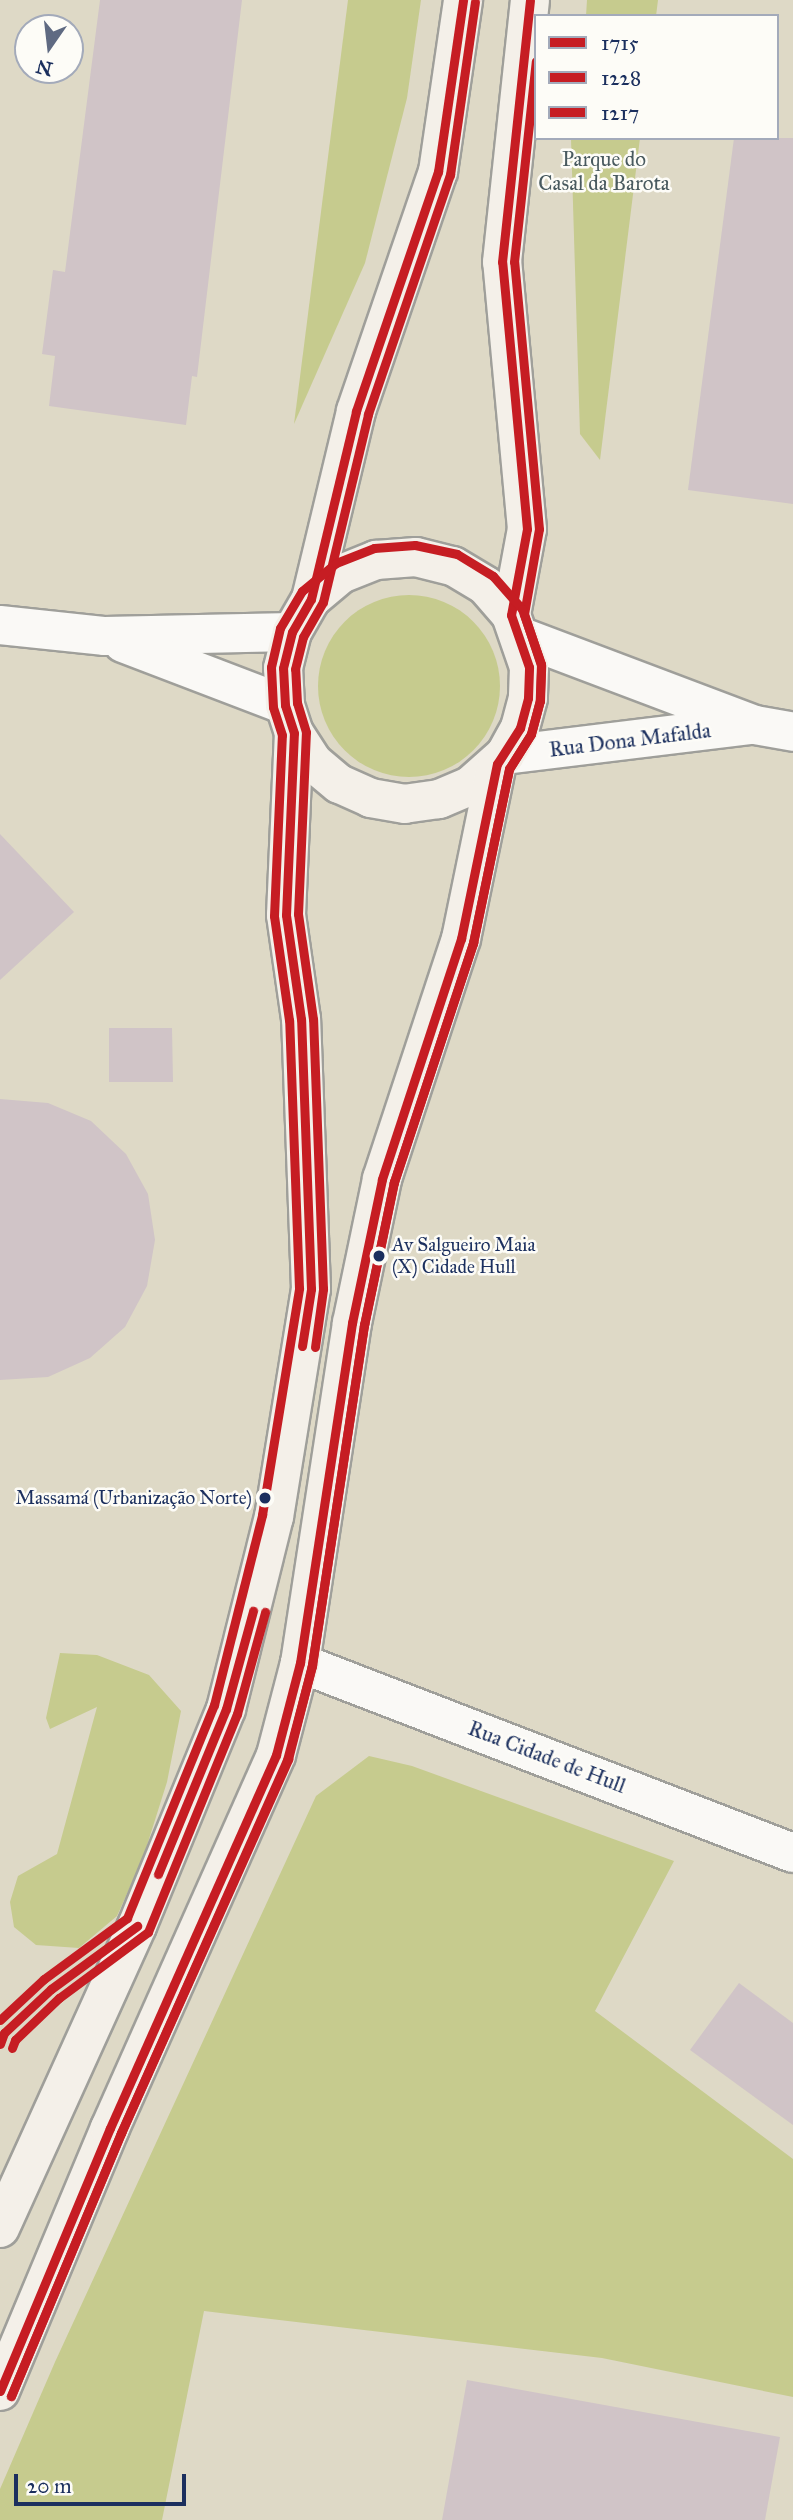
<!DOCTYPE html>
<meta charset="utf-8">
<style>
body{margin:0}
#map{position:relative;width:793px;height:2520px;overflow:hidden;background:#ded9c6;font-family:"IM FELL Great Primer",serif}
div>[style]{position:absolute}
.green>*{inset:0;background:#c6cb8e}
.round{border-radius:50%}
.building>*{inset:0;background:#d0c4c7}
.roads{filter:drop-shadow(2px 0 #9f9f9a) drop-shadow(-2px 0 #9f9f9a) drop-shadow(0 2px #9f9f9a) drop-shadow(0 -2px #9f9f9a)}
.street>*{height:38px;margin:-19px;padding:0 19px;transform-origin:19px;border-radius:19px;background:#faf9f6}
.secondary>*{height:38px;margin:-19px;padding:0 19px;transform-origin:19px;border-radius:19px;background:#f4f0e9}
.bus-1>*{height:9px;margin:-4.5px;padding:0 4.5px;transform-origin:4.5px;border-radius:4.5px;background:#c61d23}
.bus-2>*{height:9px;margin:-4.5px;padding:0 4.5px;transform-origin:4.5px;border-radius:4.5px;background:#c61d23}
.bus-3>*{height:9px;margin:-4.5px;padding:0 4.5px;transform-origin:4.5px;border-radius:4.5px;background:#c61d23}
.dots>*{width:19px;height:19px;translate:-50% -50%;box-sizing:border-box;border:4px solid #fdfcf7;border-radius:50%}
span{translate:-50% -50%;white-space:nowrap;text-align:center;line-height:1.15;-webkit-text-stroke:5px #fdfcf7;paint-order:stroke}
.bus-label{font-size:19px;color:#1b2f5e}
.left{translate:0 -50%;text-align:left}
.right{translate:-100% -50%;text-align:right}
.park-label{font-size:21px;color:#495a5f}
.street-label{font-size:21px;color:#1b2f5e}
.legend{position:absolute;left:534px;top:14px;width:245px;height:126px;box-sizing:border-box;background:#fdfcf7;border:2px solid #a3aaba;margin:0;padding:9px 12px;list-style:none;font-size:21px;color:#1b2f5e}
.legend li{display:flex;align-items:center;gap:14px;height:35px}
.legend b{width:35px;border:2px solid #a3aaba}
.north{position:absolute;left:14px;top:14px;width:70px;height:70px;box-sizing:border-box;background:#fdfcf7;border:2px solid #a3aaba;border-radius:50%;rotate:194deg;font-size:19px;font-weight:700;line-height:28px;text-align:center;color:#1b2f5e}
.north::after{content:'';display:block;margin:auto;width:24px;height:32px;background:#5f6a82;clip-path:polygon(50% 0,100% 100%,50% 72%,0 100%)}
.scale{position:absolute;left:14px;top:2474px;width:172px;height:32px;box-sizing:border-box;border:4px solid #1b2f5e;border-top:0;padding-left:9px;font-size:21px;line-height:24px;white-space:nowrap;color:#1b2f5e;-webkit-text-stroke:5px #fdfcf7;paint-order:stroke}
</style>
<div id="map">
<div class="green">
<i style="clip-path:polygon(348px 0,421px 0,407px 98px,365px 263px,294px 424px)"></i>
<i style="clip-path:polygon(587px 0,658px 0,656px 16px,586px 16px)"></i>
<i style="clip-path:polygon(571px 138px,640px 138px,600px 460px,580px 434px)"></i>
<i class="round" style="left:318px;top:595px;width:182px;height:182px"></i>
<i style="clip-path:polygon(60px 1653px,97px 1655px,149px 1675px,181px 1711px,167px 1782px,143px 1858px,117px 1916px,79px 1948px,36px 1945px,14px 1927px,10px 1902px,18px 1876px,57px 1854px,97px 1707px,50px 1729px,46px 1718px)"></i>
<i style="clip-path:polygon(369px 1756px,412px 1766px,674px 1861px,595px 2011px,793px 2159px,793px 2397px,602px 2358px,204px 2311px,162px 2520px,0 2520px,0 2489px,55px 2362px,316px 1796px)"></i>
</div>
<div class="building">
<i style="clip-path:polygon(100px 0,242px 0,197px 377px,192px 376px,186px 425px,49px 406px,55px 356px,42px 354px,53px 270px,65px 272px)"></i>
<i style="clip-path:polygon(734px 138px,793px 138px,793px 504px,688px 490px)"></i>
<i style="clip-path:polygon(0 834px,74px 912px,0 980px)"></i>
<i style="clip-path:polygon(109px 1028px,172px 1028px,173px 1082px,109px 1082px)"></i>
<i style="clip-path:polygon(0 1099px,48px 1103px,91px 1121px,126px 1154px,148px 1194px,155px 1240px,147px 1286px,125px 1327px,90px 1358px,48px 1377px,0 1380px)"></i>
<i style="clip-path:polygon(739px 1983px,793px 2023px,793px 2125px,690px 2050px)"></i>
<i style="clip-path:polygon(467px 2380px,780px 2437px,765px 2520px,442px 2520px)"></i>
</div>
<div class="roads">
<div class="street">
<i style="left:0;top:625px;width:106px;rotate:6deg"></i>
<i style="left:105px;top:636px;width:187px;rotate:-1.2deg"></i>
<i style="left:522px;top:637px;width:249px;rotate:20.7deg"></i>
<i style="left:755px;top:725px;width:39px;rotate:10deg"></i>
<i style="left:123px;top:643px;width:173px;rotate:20.9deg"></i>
<i style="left:505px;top:755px;width:246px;rotate:-7deg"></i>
<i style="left:300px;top:1663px;width:528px;rotate:21.08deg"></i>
</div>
<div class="secondary">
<i style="left:311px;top:599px;width:39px;rotate:-40deg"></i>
<i style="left:341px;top:574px;width:38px;rotate:-22deg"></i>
<i style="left:376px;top:560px;width:40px;rotate:-4.3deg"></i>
<i style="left:416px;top:557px;width:38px;rotate:14deg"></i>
<i style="left:453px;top:566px;width:39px;rotate:31deg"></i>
<i style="left:486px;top:586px;width:38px;rotate:49deg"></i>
<i style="left:511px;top:615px;width:55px;rotate:70.9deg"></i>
<i style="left:529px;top:667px;width:31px;rotate:92deg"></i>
<i style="left:528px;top:698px;width:31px;rotate:105deg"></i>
<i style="left:520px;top:728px;width:31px;rotate:119deg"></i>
<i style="left:505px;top:755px;width:47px;rotate:138.5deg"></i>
<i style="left:470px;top:786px;width:34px;rotate:157deg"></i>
<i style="left:439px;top:799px;width:34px;rotate:172deg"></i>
<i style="left:405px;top:804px;width:35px;rotate:-170deg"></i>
<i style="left:371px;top:798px;width:35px;rotate:-156deg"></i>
<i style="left:339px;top:784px;width:34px;rotate:-140deg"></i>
<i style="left:313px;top:762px;width:35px;rotate:-123deg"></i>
<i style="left:294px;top:733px;width:29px;rotate:-108deg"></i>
<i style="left:285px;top:705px;width:37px;rotate:-93deg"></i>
<i style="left:283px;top:668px;width:37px;rotate:-76deg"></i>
<i style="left:292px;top:632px;width:38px;rotate:-60deg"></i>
<i style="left:311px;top:599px;width:193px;rotate:-76.5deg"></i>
<i style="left:356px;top:411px;width:253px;rotate:-71.1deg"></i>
<i style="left:438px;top:172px;width:174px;rotate:-81.7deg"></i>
<i style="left:511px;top:615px;width:87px;rotate:-79.5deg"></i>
<i style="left:527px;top:529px;width:268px;rotate:-95.3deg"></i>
<i style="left:502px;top:262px;width:263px;rotate:-83.9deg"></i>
<i style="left:0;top:2228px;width:332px;rotate:-65.6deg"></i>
<i style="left:137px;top:1926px;width:235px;rotate:-67.7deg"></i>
<i style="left:226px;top:1709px;width:198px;rotate:-76deg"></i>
<i style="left:274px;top:1517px;width:231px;rotate:-80.8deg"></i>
<i style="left:311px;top:1289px;width:270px;rotate:-92.1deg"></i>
<i style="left:301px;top:1019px;width:105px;rotate:-98.2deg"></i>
<i style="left:286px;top:915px;width:182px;rotate:-87.5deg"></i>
<i style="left:0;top:2391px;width:285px;rotate:-67.3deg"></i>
<i style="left:110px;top:2128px;width:408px;rotate:-66deg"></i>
<i style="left:276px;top:1755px;width:95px;rotate:-75.4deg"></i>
<i style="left:300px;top:1663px;width:344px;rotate:-81.3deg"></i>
<i style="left:352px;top:1323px;width:147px;rotate:-78.2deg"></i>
<i style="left:382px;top:1179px;width:253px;rotate:-71.8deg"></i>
<i style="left:461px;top:939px;width:179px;rotate:-78.4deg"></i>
</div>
</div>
<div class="bus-1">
<i style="left:302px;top:1346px;width:58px;rotate:-81deg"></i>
<i style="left:311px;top:1289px;width:270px;rotate:-92.1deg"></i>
<i style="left:301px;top:1019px;width:105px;rotate:-98.2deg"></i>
<i style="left:286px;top:915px;width:182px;rotate:-87.5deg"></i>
<i style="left:294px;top:733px;width:29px;rotate:-108deg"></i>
<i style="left:285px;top:705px;width:37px;rotate:-93deg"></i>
<i style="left:283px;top:668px;width:37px;rotate:-76deg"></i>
<i style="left:292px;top:632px;width:38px;rotate:-60deg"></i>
<i style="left:311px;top:599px;width:193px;rotate:-76.5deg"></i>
<i style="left:356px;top:411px;width:253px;rotate:-71.1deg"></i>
<i style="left:438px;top:172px;width:174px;rotate:-81.7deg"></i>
<i style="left:158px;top:1874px;width:178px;rotate:-67.6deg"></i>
<i style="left:226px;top:1709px;width:102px;rotate:-74.6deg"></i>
<i style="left:0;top:2044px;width:12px;rotate:-70deg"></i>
<i style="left:4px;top:2033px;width:64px;rotate:-43.1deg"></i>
<i style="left:51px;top:1989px;width:107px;rotate:-36.2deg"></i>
<i style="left:0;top:2391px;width:285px;rotate:-67.3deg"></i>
<i style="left:110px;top:2128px;width:408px;rotate:-66deg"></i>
<i style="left:276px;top:1755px;width:95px;rotate:-75.4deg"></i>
<i style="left:300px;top:1663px;width:344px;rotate:-81.3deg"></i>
<i style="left:352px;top:1323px;width:147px;rotate:-78.2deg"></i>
<i style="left:382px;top:1179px;width:253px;rotate:-71.8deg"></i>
<i style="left:461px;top:939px;width:179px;rotate:-78.4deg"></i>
<i style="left:497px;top:764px;width:43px;rotate:-57.4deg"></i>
<i style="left:520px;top:728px;width:31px;rotate:-75deg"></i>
<i style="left:528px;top:698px;width:31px;rotate:-88deg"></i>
<i style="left:529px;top:667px;width:55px;rotate:-109.1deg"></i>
<i style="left:511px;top:615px;width:87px;rotate:-79.5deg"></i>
<i style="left:527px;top:529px;width:268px;rotate:-95.3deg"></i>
<i style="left:502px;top:262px;width:263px;rotate:-83.9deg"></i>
</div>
<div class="bus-2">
<i style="left:315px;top:1347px;width:59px;rotate:-82.1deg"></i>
<i style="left:323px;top:1289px;width:270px;rotate:-92.1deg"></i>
<i style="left:313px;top:1019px;width:106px;rotate:-98.1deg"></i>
<i style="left:298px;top:914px;width:182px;rotate:-87.5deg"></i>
<i style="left:306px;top:732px;width:30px;rotate:-107deg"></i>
<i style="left:297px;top:703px;width:34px;rotate:-93deg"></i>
<i style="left:295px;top:669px;width:33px;rotate:-76deg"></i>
<i style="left:303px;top:637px;width:40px;rotate:-60.3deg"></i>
<i style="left:323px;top:602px;width:193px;rotate:-76.5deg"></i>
<i style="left:368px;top:414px;width:253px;rotate:-71.1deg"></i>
<i style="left:450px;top:175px;width:175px;rotate:-81.8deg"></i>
<i style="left:12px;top:2048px;width:9px;rotate:-69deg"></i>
<i style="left:15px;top:2040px;width:61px;rotate:-43.7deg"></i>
<i style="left:59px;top:1998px;width:111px;rotate:-36.6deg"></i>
<i style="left:148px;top:1932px;width:235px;rotate:-67.8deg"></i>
<i style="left:237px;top:1714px;width:106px;rotate:-74.6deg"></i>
<i style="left:11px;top:2396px;width:285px;rotate:-67.3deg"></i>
<i style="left:121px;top:2133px;width:410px;rotate:-65.9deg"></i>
<i style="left:288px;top:1759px;width:97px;rotate:-75.7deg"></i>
<i style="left:312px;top:1665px;width:344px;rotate:-81.3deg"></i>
<i style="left:364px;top:1325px;width:146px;rotate:-78.2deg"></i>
<i style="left:394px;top:1182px;width:252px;rotate:-71.7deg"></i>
<i style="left:473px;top:943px;width:178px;rotate:-78.3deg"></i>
<i style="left:509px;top:769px;width:41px;rotate:-57.8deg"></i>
<i style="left:531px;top:734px;width:34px;rotate:-75deg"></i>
<i style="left:540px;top:701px;width:36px;rotate:-88deg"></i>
<i style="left:541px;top:665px;width:54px;rotate:-108.4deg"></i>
<i style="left:524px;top:614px;width:86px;rotate:-80deg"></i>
<i style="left:539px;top:529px;width:268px;rotate:-95.3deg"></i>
<i style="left:514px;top:262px;width:202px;rotate:-83.8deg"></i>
</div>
<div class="bus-3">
<i style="left:0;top:2020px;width:60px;rotate:-43deg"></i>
<i style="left:44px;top:1979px;width:103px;rotate:-36.3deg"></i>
<i style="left:127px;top:1918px;width:230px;rotate:-67.8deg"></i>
<i style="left:214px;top:1705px;width:196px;rotate:-75.8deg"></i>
<i style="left:262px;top:1515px;width:230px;rotate:-80.7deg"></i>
<i style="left:299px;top:1288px;width:268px;rotate:-92.1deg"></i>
<i style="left:289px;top:1020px;width:105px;rotate:-98.2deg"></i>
<i style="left:274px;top:916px;width:181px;rotate:-87.5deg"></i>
<i style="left:282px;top:735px;width:29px;rotate:-108deg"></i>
<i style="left:273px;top:707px;width:40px;rotate:-92.9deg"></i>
<i style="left:271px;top:667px;width:40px;rotate:-77deg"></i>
<i style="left:280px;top:628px;width:43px;rotate:-59.3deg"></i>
<i style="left:302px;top:591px;width:44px;rotate:-39.5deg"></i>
<i style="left:336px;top:563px;width:41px;rotate:-21.5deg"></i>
<i style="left:374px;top:548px;width:41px;rotate:-4.2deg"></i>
<i style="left:415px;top:545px;width:43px;rotate:12.1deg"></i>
<i style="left:457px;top:554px;width:42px;rotate:31.4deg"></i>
<i style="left:493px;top:576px;width:44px;rotate:48.7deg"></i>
<i style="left:522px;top:609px;width:58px;rotate:70.9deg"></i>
<i style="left:541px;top:664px;width:36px;rotate:92deg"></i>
<i style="left:540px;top:700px;width:35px;rotate:105deg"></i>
<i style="left:531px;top:734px;width:41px;rotate:122.2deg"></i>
<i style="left:509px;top:769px;width:178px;rotate:101.7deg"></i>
<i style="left:473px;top:943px;width:252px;rotate:108.3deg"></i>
<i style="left:394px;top:1182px;width:146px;rotate:101.8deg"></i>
<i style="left:364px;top:1325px;width:345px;rotate:98.7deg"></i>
<i style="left:312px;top:1666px;width:97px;rotate:104.9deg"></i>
<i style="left:287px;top:1760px;width:408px;rotate:114deg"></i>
<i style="left:121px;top:2133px;width:285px;rotate:112.7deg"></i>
</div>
<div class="dots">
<i style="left:379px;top:1256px;background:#1b2f5e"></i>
<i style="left:265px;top:1498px;background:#1b2f5e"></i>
</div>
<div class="bus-label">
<span class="left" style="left:392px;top:1256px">Av Salgueiro Maia<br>(X) Cidade Hull</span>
<span class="right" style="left:252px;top:1498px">Massamá (Urbanização Norte)</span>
</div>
<div class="park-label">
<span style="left:604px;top:171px">Parque do<br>Casal da Barota</span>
</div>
<div class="street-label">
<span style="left:630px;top:740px;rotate:-7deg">Rua Dona Mafalda</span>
<span style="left:547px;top:1757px;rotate:21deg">Rua Cidade de Hull</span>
</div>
<ul class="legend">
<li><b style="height:9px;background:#c61d23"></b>1715</li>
<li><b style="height:9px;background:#c61d23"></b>1228</li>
<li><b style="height:9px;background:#c61d23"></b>1217</li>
</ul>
<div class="north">N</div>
<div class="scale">20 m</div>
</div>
